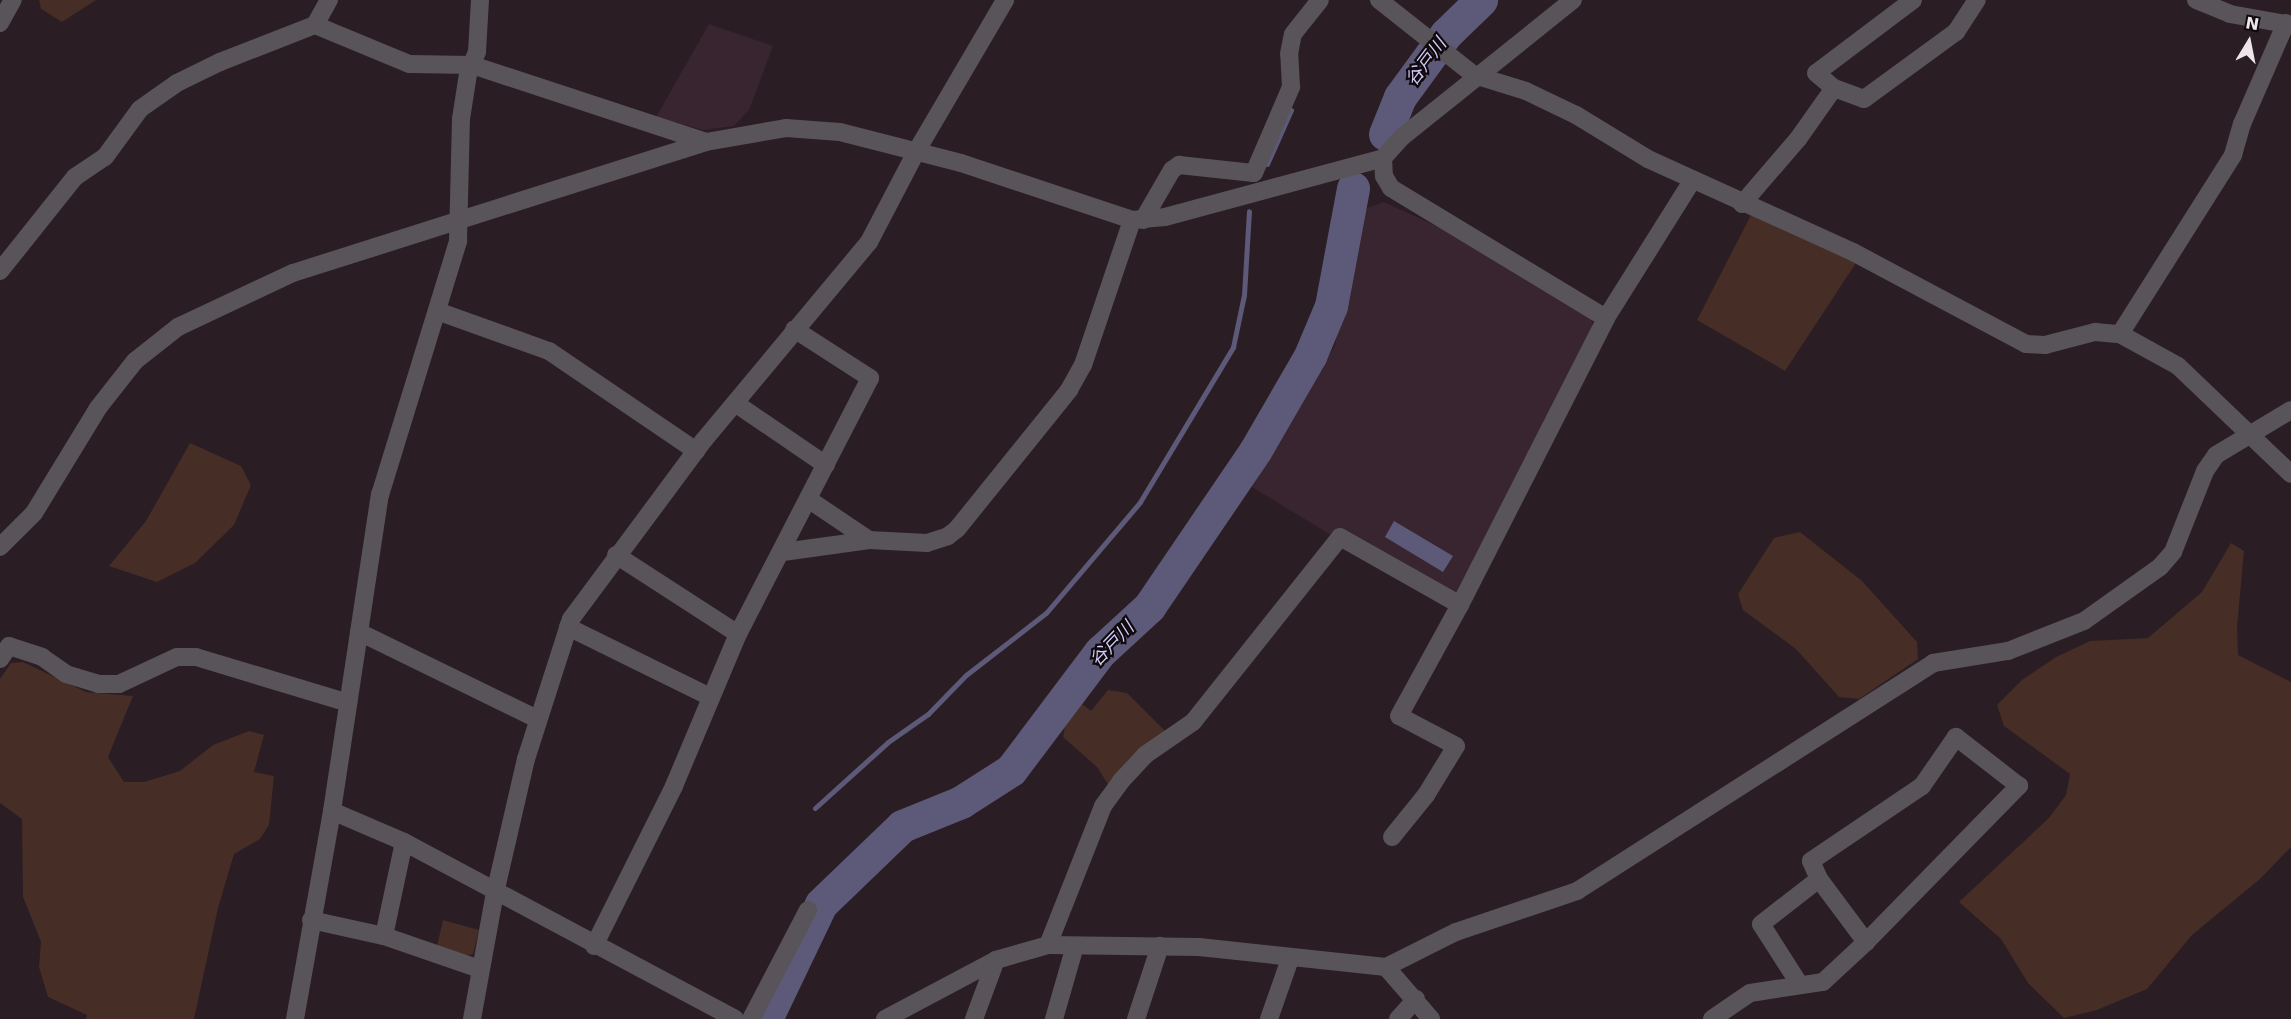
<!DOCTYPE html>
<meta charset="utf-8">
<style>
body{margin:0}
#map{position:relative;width:2291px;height:1019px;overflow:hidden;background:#2a1d24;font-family:"DejaVu Sans","Noto Sans JP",sans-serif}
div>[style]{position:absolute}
.built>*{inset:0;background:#382530}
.green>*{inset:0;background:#462d25}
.water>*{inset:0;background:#5d5978}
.stream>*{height:5px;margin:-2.5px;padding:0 2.5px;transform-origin:2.5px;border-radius:2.5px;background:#5d5978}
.river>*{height:33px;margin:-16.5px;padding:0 16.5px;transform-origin:16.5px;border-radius:16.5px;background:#5d5978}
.minor>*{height:18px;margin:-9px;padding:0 9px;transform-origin:9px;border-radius:9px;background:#585459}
.tertiary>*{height:18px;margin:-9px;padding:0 9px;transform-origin:9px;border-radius:9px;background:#585459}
span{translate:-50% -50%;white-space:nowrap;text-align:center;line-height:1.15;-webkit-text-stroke:4.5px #0f090c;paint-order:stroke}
.water-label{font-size:18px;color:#d1ccfb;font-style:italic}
.north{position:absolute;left:2219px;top:12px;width:60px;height:60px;-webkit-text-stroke:4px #0f090c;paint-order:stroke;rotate:10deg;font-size:16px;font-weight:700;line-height:24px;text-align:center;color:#eee5ea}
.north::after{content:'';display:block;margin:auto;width:21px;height:27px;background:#eee5ea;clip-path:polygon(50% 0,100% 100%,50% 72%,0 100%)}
</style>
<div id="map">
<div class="built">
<i style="clip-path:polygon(709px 24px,773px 46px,749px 110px,734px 126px,703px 130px,656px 117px)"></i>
<i style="clip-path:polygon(1384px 202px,1443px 229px,1591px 316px,1594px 337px,1458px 594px,1334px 537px,1252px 487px,1335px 345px,1361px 210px)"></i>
</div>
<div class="green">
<i style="clip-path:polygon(39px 0,96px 0,62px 22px,41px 9px)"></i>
<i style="clip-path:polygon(1751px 215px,1856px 263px,1785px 371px,1697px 320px)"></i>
<i style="clip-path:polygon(190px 443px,241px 466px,251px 485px,234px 525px,195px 563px,157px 582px,109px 566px,146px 521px)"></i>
<i style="clip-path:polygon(1800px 532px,1862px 581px,1917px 642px,1918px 659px,1859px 699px,1839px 697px,1796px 649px,1743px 610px,1738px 594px,1774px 538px)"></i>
<i style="clip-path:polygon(2231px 543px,2244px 551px,2237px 627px,2238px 655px,2291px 682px,2291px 847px,2260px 879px,2192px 935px,2147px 989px,2097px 1010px,2064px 1018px,2028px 983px,2001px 939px,1959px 902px,2049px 818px,2066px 795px,2070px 774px,2004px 726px,1997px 705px,2022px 680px,2056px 657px,2090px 641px,2148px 638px,2202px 592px)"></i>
<i style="clip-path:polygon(23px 662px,86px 692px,133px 696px,108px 757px,124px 782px,144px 782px,180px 771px,213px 745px,249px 731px,264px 735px,254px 772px,274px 776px,269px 825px,260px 839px,234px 854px,218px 908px,194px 1019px,86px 1019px,87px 1015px,48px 997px,39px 967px,41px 942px,23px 897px,22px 819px,0 803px,0 679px,11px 663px)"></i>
<i style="clip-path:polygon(1108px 690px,1127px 693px,1171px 737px,1113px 792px,1097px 767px,1063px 737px,1067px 714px,1063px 701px,1069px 694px,1091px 711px)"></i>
<i style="clip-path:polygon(443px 920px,479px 930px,473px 954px,466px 956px,437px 946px)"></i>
</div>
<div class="water">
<i style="clip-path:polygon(1394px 521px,1453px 556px,1443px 572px,1385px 537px)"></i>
</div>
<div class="stream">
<i style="left:1267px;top:164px;width:59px;rotate:-66deg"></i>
<i style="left:815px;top:808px;width:98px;rotate:-42.1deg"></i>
<i style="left:888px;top:742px;width:49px;rotate:-35deg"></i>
<i style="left:928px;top:714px;width:54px;rotate:-45.7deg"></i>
<i style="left:966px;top:675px;width:101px;rotate:-37.8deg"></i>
<i style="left:1046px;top:613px;width:145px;rotate:-49.7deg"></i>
<i style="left:1140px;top:502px;width:181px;rotate:-59deg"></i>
<i style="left:1233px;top:347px;width:53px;rotate:-78.1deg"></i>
<i style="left:1244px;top:295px;width:84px;rotate:-86.6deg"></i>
</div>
<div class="river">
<i style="left:1385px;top:134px;width:40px;rotate:-68deg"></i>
<i style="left:1400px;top:97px;width:78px;rotate:-53.9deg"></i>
<i style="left:1446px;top:34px;width:49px;rotate:-44.2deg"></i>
<i style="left:766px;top:1019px;width:127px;rotate:-64.4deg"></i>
<i style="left:821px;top:904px;width:112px;rotate:-43.9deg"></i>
<i style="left:902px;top:826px;width:64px;rotate:-22.1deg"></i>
<i style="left:961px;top:802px;width:59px;rotate:-32.6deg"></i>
<i style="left:1011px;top:770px;width:148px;rotate:-53deg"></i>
<i style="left:1100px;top:652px;width:67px;rotate:-42.6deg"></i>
<i style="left:1149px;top:607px;width:189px;rotate:-55.8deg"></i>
<i style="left:1255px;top:451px;width:110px;rotate:-59.9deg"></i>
<i style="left:1310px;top:356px;width:54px;rotate:-67.2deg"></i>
<i style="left:1331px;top:306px;width:120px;rotate:-79.4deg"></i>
</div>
<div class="minor">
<i style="left:1379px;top:0;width:121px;rotate:38.3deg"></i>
<i style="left:1474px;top:75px;width:54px;rotate:17.1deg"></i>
<i style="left:1526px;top:91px;width:55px;rotate:25.6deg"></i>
<i style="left:1576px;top:115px;width:84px;rotate:31.4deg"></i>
<i style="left:1648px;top:159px;width:225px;rotate:24.4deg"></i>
<i style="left:1853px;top:252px;width:196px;rotate:28deg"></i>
<i style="left:2026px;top:344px;width:19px;rotate:3deg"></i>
<i style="left:2045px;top:345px;width:52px;rotate:-14.6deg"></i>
<i style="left:2095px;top:332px;width:25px;rotate:5deg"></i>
<i style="left:2120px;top:334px;width:66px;rotate:28.9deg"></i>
<i style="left:2178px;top:366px;width:156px;rotate:43.7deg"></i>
<i style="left:1913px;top:0;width:121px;rotate:143deg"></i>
<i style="left:1816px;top:73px;width:23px;rotate:40deg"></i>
<i style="left:1834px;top:88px;width:32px;rotate:20deg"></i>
<i style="left:1864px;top:99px;width:114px;rotate:-36.1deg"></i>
<i style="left:1956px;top:32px;width:38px;rotate:-57deg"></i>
<i style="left:2196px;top:0;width:37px;rotate:22deg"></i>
<i style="left:2230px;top:14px;width:62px;rotate:10.2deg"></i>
<i style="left:0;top:23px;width:26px;rotate:-61deg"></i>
<i style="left:315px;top:25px;width:29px;rotate:-61deg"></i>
<i style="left:1383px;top:158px;width:18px;rotate:87deg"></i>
<i style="left:1384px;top:176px;width:14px;rotate:60deg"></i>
<i style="left:1391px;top:188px;width:251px;rotate:31.2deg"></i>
<i style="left:1742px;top:204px;width:86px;rotate:-49.3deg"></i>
<i style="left:1798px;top:139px;width:62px;rotate:-54.8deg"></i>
<i style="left:1143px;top:220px;width:58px;rotate:-59.9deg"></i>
<i style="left:1172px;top:170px;width:9px;rotate:-36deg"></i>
<i style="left:1179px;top:165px;width:75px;rotate:6.1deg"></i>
<i style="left:1254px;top:173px;width:94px;rotate:-66.7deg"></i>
<i style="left:1291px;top:87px;width:33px;rotate:-93deg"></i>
<i style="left:1289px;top:54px;width:20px;rotate:-79deg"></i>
<i style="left:1293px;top:34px;width:43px;rotate:-51.5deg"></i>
<i style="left:0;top:271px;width:120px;rotate:-51.4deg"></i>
<i style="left:75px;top:177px;width:36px;rotate:-34deg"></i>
<i style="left:105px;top:157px;width:59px;rotate:-53.9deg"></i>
<i style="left:140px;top:109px;width:45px;rotate:-35.1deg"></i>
<i style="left:177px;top:83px;width:48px;rotate:-26deg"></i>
<i style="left:220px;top:62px;width:102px;rotate:-21.3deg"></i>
<i style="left:315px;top:25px;width:102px;rotate:22.5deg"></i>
<i style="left:409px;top:64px;width:63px;rotate:0.9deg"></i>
<i style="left:472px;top:65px;width:246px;rotate:18.2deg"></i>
<i style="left:437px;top:311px;width:119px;rotate:19.7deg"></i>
<i style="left:549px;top:351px;width:178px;rotate:34.2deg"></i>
<i style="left:2120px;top:334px;width:212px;rotate:-57.7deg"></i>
<i style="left:2233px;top:155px;width:32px;rotate:-74deg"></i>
<i style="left:2242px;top:124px;width:110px;rotate:-66.5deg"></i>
<i style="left:735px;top:403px;width:110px;rotate:34.3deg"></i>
<i style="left:808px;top:499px;width:73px;rotate:33.9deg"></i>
<i style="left:783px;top:552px;width:87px;rotate:-7.9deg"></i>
<i style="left:869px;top:540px;width:58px;rotate:3deg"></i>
<i style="left:927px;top:543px;width:22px;rotate:-18deg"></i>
<i style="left:948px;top:536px;width:11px;rotate:-38deg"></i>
<i style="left:957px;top:529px;width:179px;rotate:-51.1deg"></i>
<i style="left:1069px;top:390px;width:29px;rotate:-61deg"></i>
<i style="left:1083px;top:365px;width:153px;rotate:-71.3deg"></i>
<i style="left:616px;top:555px;width:145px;rotate:32.9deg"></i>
<i style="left:568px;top:627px;width:158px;rotate:26.2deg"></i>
<i style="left:359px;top:632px;width:198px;rotate:26deg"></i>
<i style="left:0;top:659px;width:16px;rotate:-55deg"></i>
<i style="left:9px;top:646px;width:35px;rotate:18deg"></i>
<i style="left:42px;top:657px;width:29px;rotate:35deg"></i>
<i style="left:66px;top:674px;width:34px;rotate:17deg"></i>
<i style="left:98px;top:684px;width:21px"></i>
<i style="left:119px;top:684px;width:64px;rotate:-25deg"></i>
<i style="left:177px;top:657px;width:19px"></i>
<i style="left:196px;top:657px;width:159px;rotate:16.8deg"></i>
<i style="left:332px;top:811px;width:78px;rotate:23.3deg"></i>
<i style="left:404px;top:842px;width:375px;rotate:28.1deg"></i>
<i style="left:1392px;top:837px;width:54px;rotate:-51deg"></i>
<i style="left:1426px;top:795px;width:57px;rotate:-58.5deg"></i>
<i style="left:1456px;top:746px;width:64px;rotate:-152.2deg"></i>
<i style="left:1399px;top:716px;width:127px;rotate:-61.2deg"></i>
<i style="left:1460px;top:605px;width:322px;rotate:-63deg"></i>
<i style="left:1606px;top:318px;width:162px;rotate:-57.9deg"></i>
<i style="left:311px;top:920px;width:75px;rotate:12.4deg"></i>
<i style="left:384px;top:936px;width:102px;rotate:19deg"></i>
<i style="left:384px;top:936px;width:96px;rotate:-78deg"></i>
<i style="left:1048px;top:945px;width:149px;rotate:-68.4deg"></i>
<i style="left:1103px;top:806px;width:31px;rotate:-54deg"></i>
<i style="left:1121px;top:781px;width:35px;rotate:-47deg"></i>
<i style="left:1145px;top:755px;width:58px;rotate:-34.5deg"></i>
<i style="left:1193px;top:722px;width:236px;rotate:-51.5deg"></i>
<i style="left:1340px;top:537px;width:138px;rotate:29.5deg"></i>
<i style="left:594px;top:946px;width:179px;rotate:-63.4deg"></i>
<i style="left:674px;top:786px;width:165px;rotate:-67.2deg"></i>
<i style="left:738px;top:634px;width:288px;rotate:-62.7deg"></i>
<i style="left:870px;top:378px;width:90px;rotate:-147.2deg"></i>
<i style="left:1386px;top:967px;width:69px;rotate:49.1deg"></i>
<i style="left:1800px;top:985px;width:72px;rotate:-122.6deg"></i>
<i style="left:1761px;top:924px;width:73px;rotate:-37.8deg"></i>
<i style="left:295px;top:1019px;width:211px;rotate:-79.9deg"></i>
<i style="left:332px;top:811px;width:320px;rotate:-81.4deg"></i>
<i style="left:380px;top:495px;width:266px;rotate:-72.9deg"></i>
<i style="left:458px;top:241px;width:122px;rotate:-88.6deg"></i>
<i style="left:461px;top:119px;width:46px;rotate:-81.2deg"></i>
<i style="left:468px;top:74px;width:24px;rotate:-68deg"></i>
<i style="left:477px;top:52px;width:52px;rotate:-86.7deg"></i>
<i style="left:472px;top:1019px;width:128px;rotate:-79.7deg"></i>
<i style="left:495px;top:893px;width:138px;rotate:-77deg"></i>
<i style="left:526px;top:759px;width:147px;rotate:-72.2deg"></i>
<i style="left:571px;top:619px;width:223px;rotate:-53.4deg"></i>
<i style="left:704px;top:440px;width:258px;rotate:-50.2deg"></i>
<i style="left:869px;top:242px;width:102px;rotate:-62.4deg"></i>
<i style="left:916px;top:152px;width:176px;rotate:-59.6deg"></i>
<i style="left:751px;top:1019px;width:123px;rotate:-62.4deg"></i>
<i style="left:885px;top:1019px;width:126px;rotate:-28deg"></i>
<i style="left:996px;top:960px;width:54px;rotate:-16.1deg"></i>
<i style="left:1048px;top:945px;width:151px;rotate:0.8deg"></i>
<i style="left:1199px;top:947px;width:188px;rotate:6.1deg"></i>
<i style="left:1386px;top:967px;width:78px;rotate:-26.6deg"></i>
<i style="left:1456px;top:932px;width:128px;rotate:-18.7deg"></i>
<i style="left:1577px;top:891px;width:423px;rotate:-32.6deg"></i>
<i style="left:1933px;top:663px;width:76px;rotate:-9.1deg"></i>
<i style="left:2008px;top:651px;width:82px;rotate:-21.5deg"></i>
<i style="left:2084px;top:621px;width:93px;rotate:-35.4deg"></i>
<i style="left:2160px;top:567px;width:20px;rotate:-49deg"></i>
<i style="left:2173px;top:552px;width:87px;rotate:-68.4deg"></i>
<i style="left:2205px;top:471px;width:19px;rotate:-55deg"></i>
<i style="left:2216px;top:455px;width:87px;rotate:-31deg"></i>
<i style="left:974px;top:1019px;width:63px;rotate:-69.6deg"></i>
<i style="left:1054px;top:1019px;width:76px;rotate:-74deg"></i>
<i style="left:1136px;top:1019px;width:77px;rotate:-71.8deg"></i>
<i style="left:1269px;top:1019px;width:64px;rotate:-70.7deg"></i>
<i style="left:1398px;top:1019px;width:27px;rotate:-48deg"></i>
<i style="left:1712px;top:1019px;width:46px;rotate:-34.4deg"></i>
<i style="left:1750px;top:993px;width:74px;rotate:-8.6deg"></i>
<i style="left:1823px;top:982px;width:59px;rotate:-42.9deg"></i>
<i style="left:1866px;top:942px;width:219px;rotate:-45.6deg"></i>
<i style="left:2019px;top:786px;width:80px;rotate:-142.1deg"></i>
<i style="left:1956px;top:737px;width:60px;rotate:124.8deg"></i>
<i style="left:1922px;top:786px;width:134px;rotate:146deg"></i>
<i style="left:1811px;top:861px;width:20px;rotate:66deg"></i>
<i style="left:1819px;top:879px;width:79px;rotate:53.3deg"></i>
</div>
<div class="tertiary">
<i style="left:0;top:547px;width:48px;rotate:-45deg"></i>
<i style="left:34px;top:513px;width:123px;rotate:-58.6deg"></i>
<i style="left:98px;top:408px;width:60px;rotate:-51.8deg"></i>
<i style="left:135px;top:361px;width:55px;rotate:-38.3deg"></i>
<i style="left:178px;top:327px;width:127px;rotate:-25.2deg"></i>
<i style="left:293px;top:273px;width:433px;rotate:-17.6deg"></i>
<i style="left:706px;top:142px;width:81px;rotate:-9.9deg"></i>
<i style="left:786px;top:128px;width:54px;rotate:4.2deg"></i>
<i style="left:840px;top:132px;width:125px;rotate:14.4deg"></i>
<i style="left:961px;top:163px;width:180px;rotate:18.4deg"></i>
<i style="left:1132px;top:220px;width:33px;rotate:-5deg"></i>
<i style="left:1165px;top:217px;width:226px;rotate:-15.1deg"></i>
<i style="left:1383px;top:158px;width:28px;rotate:-48deg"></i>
<i style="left:1402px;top:137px;width:219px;rotate:-38.7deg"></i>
</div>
<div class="water-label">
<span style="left:1426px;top:62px;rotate:-53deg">谷戸川</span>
<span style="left:1112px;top:644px;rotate:-46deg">谷戸川</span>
</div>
<div class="north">N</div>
</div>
